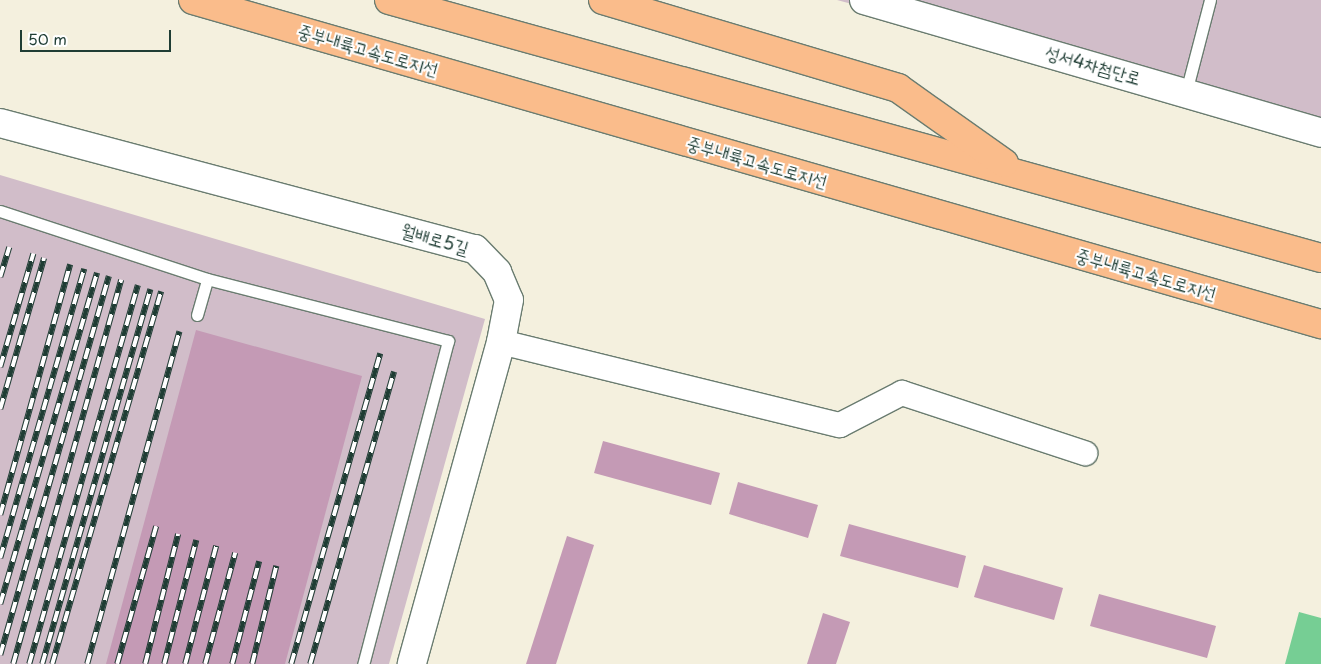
<!DOCTYPE html>
<meta charset="utf-8">
<style>
body{margin:0}
#map{position:relative;width:1321px;height:664px;overflow:hidden;background:#f4f0de;font-family:"Playpen Sans","Poor Story",sans-serif}
div>[style]{position:absolute}
.industrial>*{inset:0;background:#d1bdc9}
.green>*{inset:0;background:#76ce94}
.building>*{inset:0;background:#c49ab5}
.roads{filter:drop-shadow(1px 0 #6a7c70) drop-shadow(-1px 0 #6a7c70) drop-shadow(0 1px #6a7c70) drop-shadow(0 -1px #6a7c70)}
.service>*{height:11px;margin:-5.5px;padding:0 5.5px;transform-origin:5.5px;border-radius:5.5px;background:#fff}
.minor>*{height:24px;margin:-12px;padding:0 12px;transform-origin:12px;border-radius:12px;background:#fff}
.tertiary>*{height:28px;margin:-14px;padding:0 14px;transform-origin:14px;border-radius:14px;background:#fff}
.motorway>*{height:28px;margin:-14px;padding:0 14px;transform-origin:14px;border-radius:14px;background:#fabc8b}
.rail>*{height:5.5px;margin-top:-2.75px;transform-origin:0;background:repeating-linear-gradient(90deg,#fff 0 11px,#1f3d34 0 22px);box-sizing:border-box;border-block:1px solid #1f3d34}
span{translate:-50% -50%;white-space:nowrap;text-align:center;line-height:1.15;-webkit-text-stroke:4px #fff;paint-order:stroke}
.street-label{font-size:18px;color:#1f3d34}
.scale{position:absolute;left:20px;top:30px;width:151px;height:22px;box-sizing:border-box;border:2px solid #1f3d34;border-top:0;padding-left:6px;font-size:15px;line-height:18px;white-space:nowrap;color:#1f3d34;-webkit-text-stroke:4px #fff;paint-order:stroke}
</style>
<div id="map">
<div class="industrial">
<i style="clip-path:polygon(837px 0,1321px 0,1321px 130px)"></i>
<i style="clip-path:polygon(0 175px,485px 319px,389px 664px,0 664px)"></i>
</div>
<div class="green">
<i style="clip-path:polygon(1299px 612px,1321px 618px,1321px 664px,1285px 664px)"></i>
</div>
<div class="building">
<i style="clip-path:polygon(196px 330px,362px 376px,285px 664px,106px 664px)"></i>
<i style="clip-path:polygon(603px 441px,720px 473px,711px 505px,594px 473px)"></i>
<i style="clip-path:polygon(738px 482px,818px 505px,808px 538px,729px 514px)"></i>
<i style="clip-path:polygon(849px 524px,966px 556px,958px 588px,840px 556px)"></i>
<i style="clip-path:polygon(567px 536px,594px 545px,556px 664px,526px 664px)"></i>
<i style="clip-path:polygon(984px 565px,1063px 588px,1054px 620px,974px 597px)"></i>
<i style="clip-path:polygon(1099px 594px,1216px 626px,1207px 658px,1090px 626px)"></i>
<i style="clip-path:polygon(823px 613px,850px 622px,836px 664px,807px 664px)"></i>
</div>
<div class="roads">
<div class="service">
<i style="left:1186px;top:92px;width:95px;rotate:-75.4deg"></i>
<i style="left:0;top:211px;width:218px;rotate:18.2deg"></i>
<i style="left:197px;top:315px;width:37px;rotate:-74deg"></i>
<i style="left:207px;top:279px;width:249px;rotate:14.4deg"></i>
<i style="left:448px;top:341px;width:334px;rotate:104.7deg"></i>
</div>
<div class="minor">
<i style="left:501px;top:342px;width:349px;rotate:13.8deg"></i>
<i style="left:840px;top:425px;width:70px;rotate:-27.3deg"></i>
<i style="left:902px;top:393px;width:193px;rotate:18.2deg"></i>
</div>
<div class="tertiary">
<i style="left:864px;top:0;width:476px;rotate:16.2deg"></i>
<i style="left:0;top:123px;width:491px;rotate:14.9deg"></i>
<i style="left:475px;top:249px;width:32px;rotate:46deg"></i>
<i style="left:497px;top:272px;width:30px;rotate:67deg"></i>
<i style="left:509px;top:300px;width:43px;rotate:100.8deg"></i>
<i style="left:501px;top:342px;width:334px;rotate:105.5deg"></i>
</div>
<div class="motorway">
<i style="left:193px;top:0;width:1174px;rotate:16.03deg"></i>
<i style="left:389px;top:0;width:967px;rotate:15.47deg"></i>
<i style="left:603px;top:0;width:308px;rotate:16.6deg"></i>
<i style="left:898px;top:88px;width:130px;rotate:35.3deg"></i>
</div>
</div>
<div class="rail">
<i style="left:0;top:277px;width:31px;rotate:-73deg"></i>
<i style="left:0;top:367px;width:118px;rotate:-73.7deg"></i>
<i style="left:0;top:409px;width:157px;rotate:-73.8deg"></i>
<i style="left:0;top:515px;width:260px;rotate:-74.4deg"></i>
<i style="left:0;top:558px;width:301px;rotate:-73.8deg"></i>
<i style="left:0;top:604px;width:345px;rotate:-73.7deg"></i>
<i style="left:0;top:655px;width:394px;rotate:-74deg"></i>
<i style="left:13px;top:664px;width:399px;rotate:-74.3deg"></i>
<i style="left:29px;top:664px;width:394px;rotate:-74deg"></i>
<i style="left:42px;top:664px;width:390px;rotate:-73.9deg"></i>
<i style="left:52px;top:664px;width:388px;rotate:-73.7deg"></i>
<i style="left:87px;top:664px;width:345px;rotate:-74.5deg"></i>
<i style="left:117px;top:664px;width:143px;rotate:-74.2deg"></i>
<i style="left:145px;top:664px;width:134px;rotate:-75.8deg"></i>
<i style="left:164px;top:664px;width:128px;rotate:-75.5deg"></i>
<i style="left:185px;top:664px;width:122px;rotate:-75.3deg"></i>
<i style="left:205px;top:664px;width:115px;rotate:-74.9deg"></i>
<i style="left:232px;top:664px;width:106px;rotate:-75.3deg"></i>
<i style="left:252px;top:664px;width:101px;rotate:-76.2deg"></i>
<i style="left:291px;top:664px;width:323px;rotate:-74deg"></i>
<i style="left:310px;top:664px;width:304px;rotate:-74deg"></i>
</div>
<div class="street-label">
<span style="left:368px;top:50px;rotate:16deg">중부내륙고속도로지선</span>
<span style="left:1093px;top:65px;rotate:16deg">성서4차첨단로</span>
<span style="left:757px;top:162px;rotate:16deg">중부내륙고속도로지선</span>
<span style="left:435px;top:239px;rotate:16deg">월배로5길</span>
<span style="left:1146px;top:274px;rotate:16deg">중부내륙고속도로지선</span>
</div>
<div class="scale">50 m</div>
</div>
